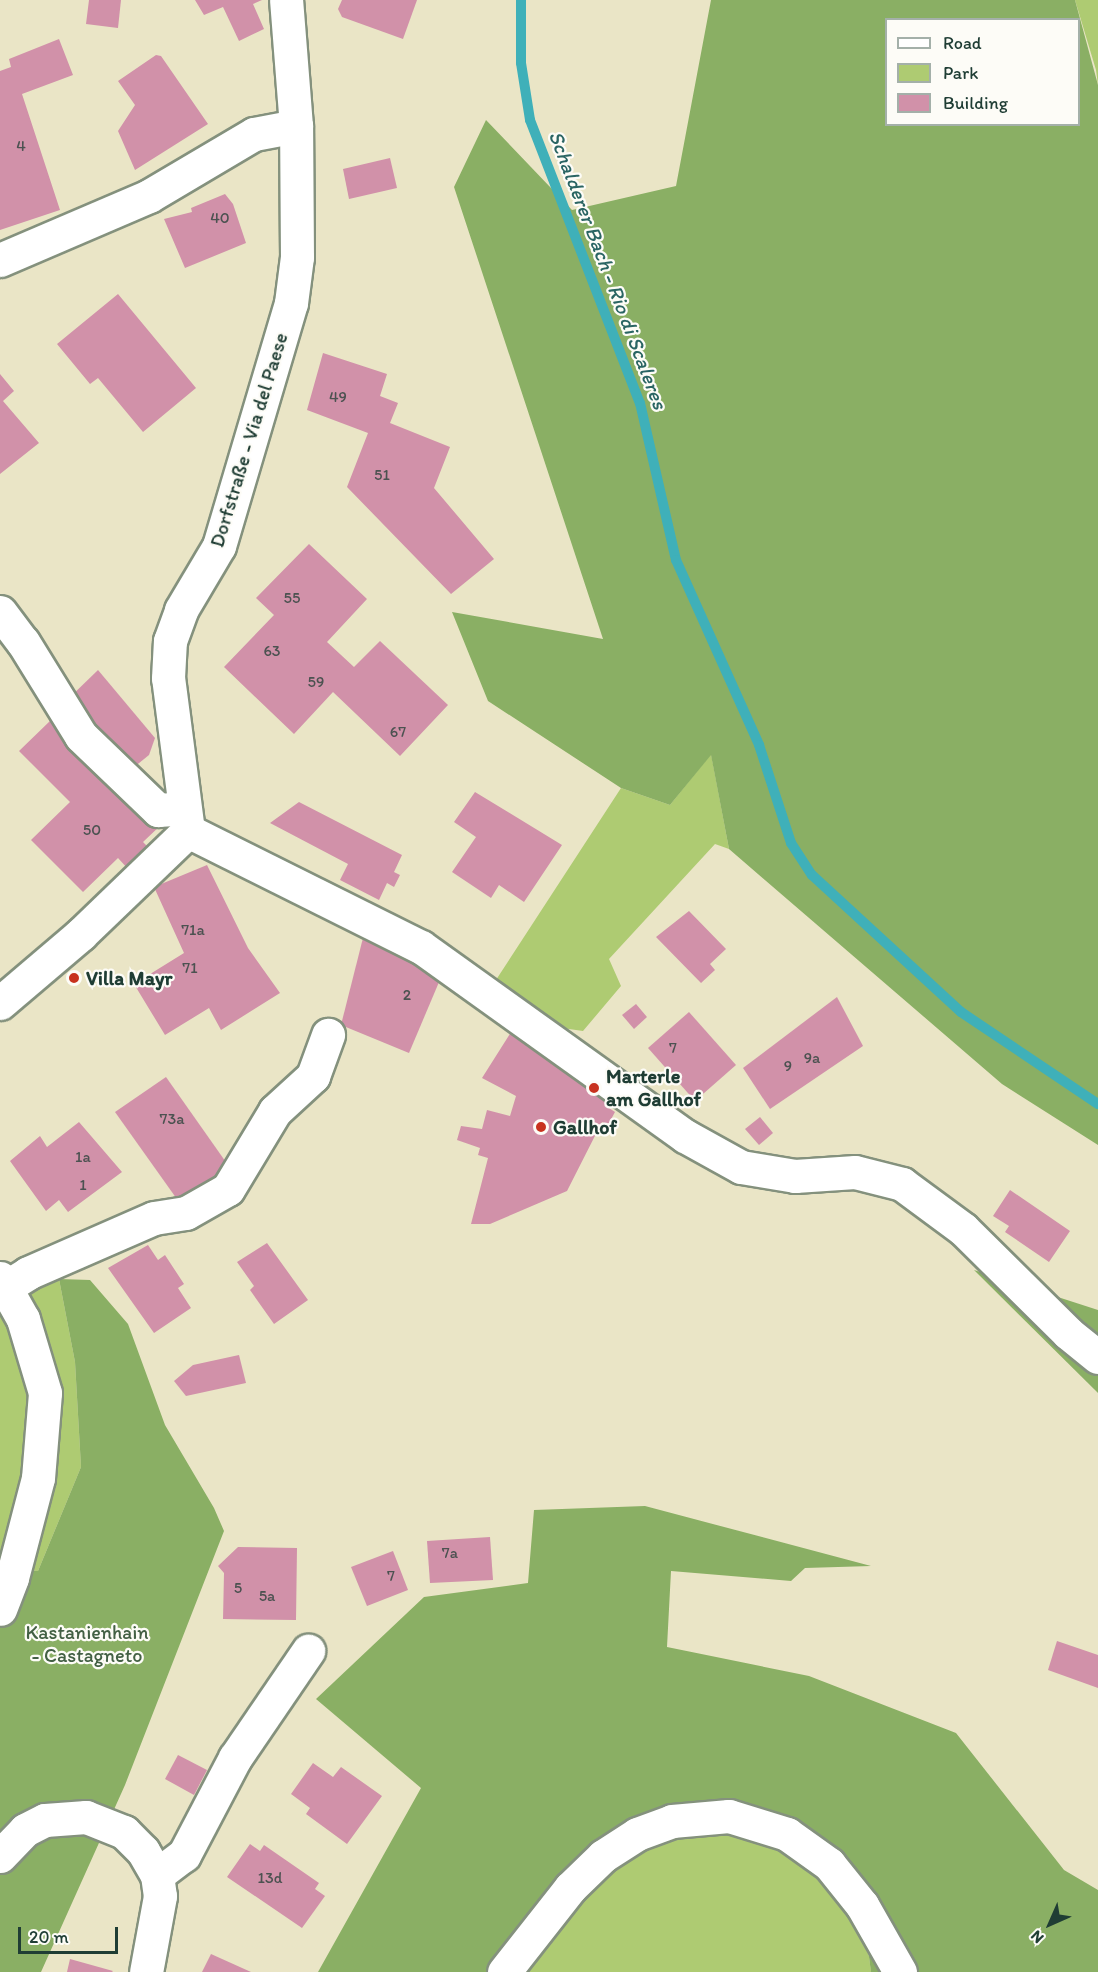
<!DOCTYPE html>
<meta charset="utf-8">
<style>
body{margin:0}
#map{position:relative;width:1098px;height:1972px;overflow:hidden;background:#eae5c6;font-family:Itim,sans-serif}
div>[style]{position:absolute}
.green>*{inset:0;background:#aecb72}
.forest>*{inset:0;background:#8aaf64}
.stream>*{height:10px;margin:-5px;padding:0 5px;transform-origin:5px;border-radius:5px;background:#3fb0b9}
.building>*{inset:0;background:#d191a9}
.roads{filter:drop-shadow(2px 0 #84917d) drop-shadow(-2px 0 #84917d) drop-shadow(0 2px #84917d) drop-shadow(0 -2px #84917d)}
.minor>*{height:33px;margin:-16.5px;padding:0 16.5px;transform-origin:16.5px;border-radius:16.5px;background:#fff}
.dots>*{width:16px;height:16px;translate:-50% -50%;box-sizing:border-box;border:3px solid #fdfcf7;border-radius:50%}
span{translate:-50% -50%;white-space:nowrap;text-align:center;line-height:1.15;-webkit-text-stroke:4.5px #fdfcf7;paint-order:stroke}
.number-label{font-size:16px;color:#4c5251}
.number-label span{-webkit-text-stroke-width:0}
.street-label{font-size:20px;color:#1f3d34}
.poi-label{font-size:20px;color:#1f3d34;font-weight:700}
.left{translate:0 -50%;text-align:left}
.park-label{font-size:20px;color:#436044}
.water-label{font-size:21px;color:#2a6563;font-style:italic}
.legend{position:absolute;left:885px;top:18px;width:195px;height:108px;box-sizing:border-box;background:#fdfcf7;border:2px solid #a4b0a9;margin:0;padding:8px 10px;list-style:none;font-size:18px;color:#1f3d34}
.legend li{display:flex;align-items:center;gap:12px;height:30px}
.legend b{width:30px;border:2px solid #a4b0a9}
.north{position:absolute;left:1020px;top:1894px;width:60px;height:60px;-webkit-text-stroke:4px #fdfcf7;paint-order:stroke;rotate:225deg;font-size:16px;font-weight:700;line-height:24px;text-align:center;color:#1f3d34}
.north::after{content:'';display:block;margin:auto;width:21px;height:27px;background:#1f3d34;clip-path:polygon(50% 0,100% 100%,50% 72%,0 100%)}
.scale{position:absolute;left:18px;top:1927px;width:100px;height:27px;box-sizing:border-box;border:3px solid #1f3d34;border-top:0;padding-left:8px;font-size:18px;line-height:21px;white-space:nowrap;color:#1f3d34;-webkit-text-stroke:4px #fdfcf7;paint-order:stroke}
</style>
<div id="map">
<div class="green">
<i style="clip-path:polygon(1075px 0,1098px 0,1098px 85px,1096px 70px)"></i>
<i style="clip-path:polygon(711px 754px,729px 849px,715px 844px,609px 959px,621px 986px,583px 1031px,562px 1028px,494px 983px,621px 788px,670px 805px)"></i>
<i style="clip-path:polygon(0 1278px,6px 1287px,59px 1279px,75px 1362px,81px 1467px,38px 1571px,0 1567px)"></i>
<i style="clip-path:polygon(672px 1821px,787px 1834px,862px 1905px,871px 1972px,507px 1972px,570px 1888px)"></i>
</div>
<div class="forest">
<i style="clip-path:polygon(evenodd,711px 0,1075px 0,1098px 85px,1098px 1145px,1002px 1084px,729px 849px,711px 755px,670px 805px,621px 788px,488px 701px,452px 612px,603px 639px,454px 187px,486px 120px,572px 210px,676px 186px,711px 0,886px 20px,1078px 20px,1078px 124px,886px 124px,886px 20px)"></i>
<i style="clip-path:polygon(974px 1270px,1098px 1310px,1098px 1393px)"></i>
<i style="clip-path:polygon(59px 1279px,90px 1280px,128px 1324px,165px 1425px,214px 1508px,224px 1531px,125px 1785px,41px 1972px,0 1972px,0 1567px,38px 1571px,81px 1467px,75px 1362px)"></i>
<i style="clip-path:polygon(645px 1506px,871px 1566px,805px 1568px,791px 1581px,671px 1571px,667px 1647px,809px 1676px,956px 1733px,1064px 1870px,1098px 1890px,1098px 1972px,871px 1972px,862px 1906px,829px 1864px,729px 1816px,637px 1834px,507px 1972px,318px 1972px,421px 1788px,316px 1699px,424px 1597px,528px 1583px,534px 1510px)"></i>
</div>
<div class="stream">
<i style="left:521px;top:0;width:63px;rotate:90deg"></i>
<i style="left:521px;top:63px;width:58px;rotate:81deg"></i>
<i style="left:530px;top:120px;width:304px;rotate:68.8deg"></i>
<i style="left:640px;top:403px;width:161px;rotate:77.1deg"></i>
<i style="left:676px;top:560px;width:203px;rotate:65.8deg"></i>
<i style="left:759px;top:745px;width:103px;rotate:71.9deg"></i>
<i style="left:791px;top:843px;width:38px;rotate:57deg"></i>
<i style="left:812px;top:875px;width:202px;rotate:42.6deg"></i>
<i style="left:961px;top:1012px;width:165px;rotate:33.9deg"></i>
</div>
<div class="building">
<i style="clip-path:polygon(89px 0,121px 0,118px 28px,86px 24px)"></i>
<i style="clip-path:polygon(195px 0,262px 0,253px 4px,264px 29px,239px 41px,223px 7px,204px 15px)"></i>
<i style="clip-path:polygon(342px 0,417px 0,403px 39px,342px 17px,338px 9px)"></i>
<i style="clip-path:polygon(59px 39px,73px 75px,22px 94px,60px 210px,0 230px,0 71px,11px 67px,9px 59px)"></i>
<i style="clip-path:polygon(156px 55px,161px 56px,208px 124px,135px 170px,118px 131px,135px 105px,118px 81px)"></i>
<i style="clip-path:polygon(390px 158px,397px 188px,349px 199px,343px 169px)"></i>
<i style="clip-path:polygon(225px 194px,233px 204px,246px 243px,185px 268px,164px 219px,192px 212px,191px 208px)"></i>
<i style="clip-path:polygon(118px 294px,196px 388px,143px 432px,98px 378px,90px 384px,57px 344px)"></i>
<i style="clip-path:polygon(323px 353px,387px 374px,380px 396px,398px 403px,390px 423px,450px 447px,434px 488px,494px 559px,451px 594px,347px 487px,368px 433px,307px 410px)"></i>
<i style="clip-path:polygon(0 374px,14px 391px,3px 401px,39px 443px,0 474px)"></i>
<i style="clip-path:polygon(309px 544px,367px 599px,327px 642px,354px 667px,380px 641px,448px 705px,400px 756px,333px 692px,294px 734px,224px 667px,274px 615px,256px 598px)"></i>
<i style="clip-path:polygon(98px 670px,155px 738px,149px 755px,128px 772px,65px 702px)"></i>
<i style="clip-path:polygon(50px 721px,162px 824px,143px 842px,150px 849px,129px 870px,118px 858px,83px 892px,31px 840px,70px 802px,19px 751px)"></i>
<i style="clip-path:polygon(475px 792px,562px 845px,524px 902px,499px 885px,491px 898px,452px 872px,476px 837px,454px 822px)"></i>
<i style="clip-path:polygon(299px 802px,402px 855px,394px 872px,400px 875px,394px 887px,387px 883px,379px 900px,340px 880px,348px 864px,270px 823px)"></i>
<i style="clip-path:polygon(207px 865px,248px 948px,280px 993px,221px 1030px,209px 1008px,165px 1035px,134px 984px,184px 953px,154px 887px)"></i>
<i style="clip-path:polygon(689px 911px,726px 949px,710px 964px,715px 970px,701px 983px,656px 937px)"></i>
<i style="clip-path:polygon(365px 930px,442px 975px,409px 1053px,341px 1025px)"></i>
<i style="clip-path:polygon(837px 997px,863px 1046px,770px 1109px,743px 1068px)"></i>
<i style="clip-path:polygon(636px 1004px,647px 1017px,634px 1029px,622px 1015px)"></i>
<i style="clip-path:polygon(689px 1012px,736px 1065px,695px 1101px,648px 1048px)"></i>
<i style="clip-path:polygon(513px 1029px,573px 1073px,571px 1076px,612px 1100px,609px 1108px,615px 1112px,608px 1125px,602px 1122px,567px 1191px,490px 1224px,471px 1224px,488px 1158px,478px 1155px,480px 1148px,457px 1140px,461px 1126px,482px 1129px,487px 1110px,510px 1116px,516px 1096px,482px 1078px)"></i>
<i style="clip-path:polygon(166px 1077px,235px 1175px,179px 1202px,115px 1112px)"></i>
<i style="clip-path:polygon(760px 1117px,773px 1133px,759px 1145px,745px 1129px)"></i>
<i style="clip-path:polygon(79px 1122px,122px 1172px,68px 1212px,59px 1200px,46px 1211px,10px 1161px,40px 1136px,47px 1147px)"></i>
<i style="clip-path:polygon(1010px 1190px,1070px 1231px,1049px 1262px,1005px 1232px,1009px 1226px,993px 1216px)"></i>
<i style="clip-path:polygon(267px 1243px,308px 1300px,274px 1324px,250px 1290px,254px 1286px,237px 1262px)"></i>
<i style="clip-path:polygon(148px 1245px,158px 1260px,165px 1255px,184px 1284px,178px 1288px,191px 1308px,154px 1333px,108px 1268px)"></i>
<i style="clip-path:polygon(239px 1355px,246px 1383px,186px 1396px,174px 1381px,193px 1365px)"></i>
<i style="clip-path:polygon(490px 1537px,493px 1580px,430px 1583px,427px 1541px)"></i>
<i style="clip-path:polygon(238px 1547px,297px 1548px,296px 1620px,223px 1619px,224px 1573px,218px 1566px)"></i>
<i style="clip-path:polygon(393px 1551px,408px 1590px,367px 1606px,351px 1567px)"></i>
<i style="clip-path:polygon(1057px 1641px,1098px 1655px,1098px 1688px,1048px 1670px)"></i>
<i style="clip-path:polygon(178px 1755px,207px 1770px,194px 1795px,165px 1779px)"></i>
<i style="clip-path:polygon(313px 1763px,333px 1777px,341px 1767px,382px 1796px,347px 1844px,306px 1814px,310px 1808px,291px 1794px)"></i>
<i style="clip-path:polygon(250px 1844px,260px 1851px,264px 1845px,319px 1883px,315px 1889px,325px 1896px,302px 1928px,227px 1877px)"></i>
<i style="clip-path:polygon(211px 1954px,251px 1972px,202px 1972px)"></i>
<i style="clip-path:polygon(70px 1959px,113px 1971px,112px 1972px,67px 1972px)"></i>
</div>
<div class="roads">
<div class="minor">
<i style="left:0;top:260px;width:162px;rotate:-23.2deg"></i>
<i style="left:149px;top:196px;width:122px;rotate:-30.6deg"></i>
<i style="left:254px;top:134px;width:43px;rotate:-10.8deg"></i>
<i style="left:0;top:612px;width:38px;rotate:53deg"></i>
<i style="left:23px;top:642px;width:110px;rotate:58.3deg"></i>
<i style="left:81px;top:736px;width:107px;rotate:43.9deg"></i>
<i style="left:158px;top:810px;width:26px;rotate:-4deg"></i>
<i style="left:188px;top:831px;width:260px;rotate:26.5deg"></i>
<i style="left:421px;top:947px;width:325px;rotate:35.6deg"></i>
<i style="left:685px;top:1136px;width:64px;rotate:29deg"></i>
<i style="left:741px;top:1167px;width:55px;rotate:9.5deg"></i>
<i style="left:795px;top:1176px;width:60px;rotate:-3.8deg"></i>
<i style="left:855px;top:1172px;width:49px;rotate:14.3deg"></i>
<i style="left:902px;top:1184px;width:76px;rotate:36.4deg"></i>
<i style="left:963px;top:1229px;width:148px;rotate:44.7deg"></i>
<i style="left:1068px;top:1333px;width:38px;rotate:39deg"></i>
<i style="left:188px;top:831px;width:154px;rotate:-97.4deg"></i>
<i style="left:168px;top:678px;width:37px;rotate:-87deg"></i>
<i style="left:170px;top:641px;width:33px;rotate:-70deg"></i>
<i style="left:181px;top:610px;width:74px;rotate:-59.3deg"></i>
<i style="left:219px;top:546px;width:253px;rotate:-73.5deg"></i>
<i style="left:291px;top:303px;width:46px;rotate:-82.6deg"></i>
<i style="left:297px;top:257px;width:131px;rotate:-90.4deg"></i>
<i style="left:296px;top:126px;width:126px;rotate:-94.5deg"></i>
<i style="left:0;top:1003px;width:106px;rotate:-40.4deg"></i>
<i style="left:81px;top:934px;width:149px;rotate:-43.9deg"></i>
<i style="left:0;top:1278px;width:47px;rotate:60.7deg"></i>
<i style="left:23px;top:1319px;width:77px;rotate:73.4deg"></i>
<i style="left:45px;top:1393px;width:85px;rotate:94.7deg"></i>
<i style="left:38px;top:1478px;width:103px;rotate:104.6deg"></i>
<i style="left:12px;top:1578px;width:33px;rotate:111deg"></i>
<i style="left:6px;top:1287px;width:26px;rotate:-32deg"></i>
<i style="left:28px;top:1273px;width:137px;rotate:-23.6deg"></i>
<i style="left:154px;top:1218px;width:32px;rotate:-9deg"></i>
<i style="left:186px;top:1213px;width:48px;rotate:-29.7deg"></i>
<i style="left:228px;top:1189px;width:91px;rotate:-58.9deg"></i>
<i style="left:275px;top:1111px;width:52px;rotate:-42.6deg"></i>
<i style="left:313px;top:1076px;width:44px;rotate:-69.9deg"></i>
<i style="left:0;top:1856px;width:36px;rotate:-46deg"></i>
<i style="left:25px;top:1830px;width:22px;rotate:-27deg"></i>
<i style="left:45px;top:1820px;width:41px;rotate:-4.2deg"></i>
<i style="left:86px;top:1817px;width:41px;rotate:21.5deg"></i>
<i style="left:124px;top:1832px;width:27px;rotate:45deg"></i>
<i style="left:143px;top:1851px;width:28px;rotate:60deg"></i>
<i style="left:157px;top:1875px;width:21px;rotate:82deg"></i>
<i style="left:160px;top:1896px;width:77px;rotate:100.4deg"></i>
<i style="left:157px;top:1875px;width:34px;rotate:-37deg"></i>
<i style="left:184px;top:1855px;width:110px;rotate:-62.3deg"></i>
<i style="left:235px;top:1758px;width:130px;rotate:-55.7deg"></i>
<i style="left:504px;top:1972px;width:107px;rotate:-51.8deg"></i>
<i style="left:570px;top:1888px;width:46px;rotate:-44.1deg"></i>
<i style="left:603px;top:1856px;width:40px;rotate:-32.9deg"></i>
<i style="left:637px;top:1834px;width:37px;rotate:-20deg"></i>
<i style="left:672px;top:1821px;width:57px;rotate:-5deg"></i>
<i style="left:729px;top:1816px;width:61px;rotate:17.2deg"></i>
<i style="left:787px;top:1834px;width:52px;rotate:35.5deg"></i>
<i style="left:829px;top:1864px;width:53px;rotate:51.2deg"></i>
<i style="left:862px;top:1905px;width:77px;rotate:60.4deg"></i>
</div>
</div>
<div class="dots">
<i style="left:74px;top:978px;background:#c8321e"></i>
<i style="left:594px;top:1088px;background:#c8321e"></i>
<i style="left:541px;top:1127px;background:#c8321e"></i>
</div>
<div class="number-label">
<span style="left:21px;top:146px">4</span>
<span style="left:220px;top:218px">40</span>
<span style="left:338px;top:397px">49</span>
<span style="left:382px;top:475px">51</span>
<span style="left:292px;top:598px">55</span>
<span style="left:272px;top:651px">63</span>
<span style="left:316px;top:682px">59</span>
<span style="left:398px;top:732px">67</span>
<span style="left:92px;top:830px">50</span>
<span style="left:193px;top:930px">71a</span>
<span style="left:190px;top:968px">71</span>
<span style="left:407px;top:995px">2</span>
<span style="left:673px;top:1048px">7</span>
<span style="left:812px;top:1058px">9a</span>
<span style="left:788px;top:1066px">9</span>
<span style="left:172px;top:1119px">73a</span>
<span style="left:83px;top:1157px">1a</span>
<span style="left:83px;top:1185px">1</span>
<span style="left:450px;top:1553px">7a</span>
<span style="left:391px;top:1576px">7</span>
<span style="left:238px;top:1588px">5</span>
<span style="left:267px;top:1596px">5a</span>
<span style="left:270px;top:1878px">13d</span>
</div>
<div class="street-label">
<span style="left:249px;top:440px;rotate:-73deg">Dorfstraße - Via del Paese</span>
</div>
<div class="poi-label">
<span class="left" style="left:86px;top:978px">Villa Mayr</span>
<span class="left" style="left:606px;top:1088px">Marterle<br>am Gallhof</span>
<span class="left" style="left:553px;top:1127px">Gallhof</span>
</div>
<div class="park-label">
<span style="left:87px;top:1644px">Kastanienhain<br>- Castagneto</span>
</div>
<div class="water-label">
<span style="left:608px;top:270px;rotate:69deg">Schalderer Bach - Rio di Scaleres</span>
</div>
<ul class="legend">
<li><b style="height:8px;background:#fff"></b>Road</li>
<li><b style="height:16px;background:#aecb72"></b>Park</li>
<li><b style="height:16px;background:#d191a9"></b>Building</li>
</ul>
<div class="north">N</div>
<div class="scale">20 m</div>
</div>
